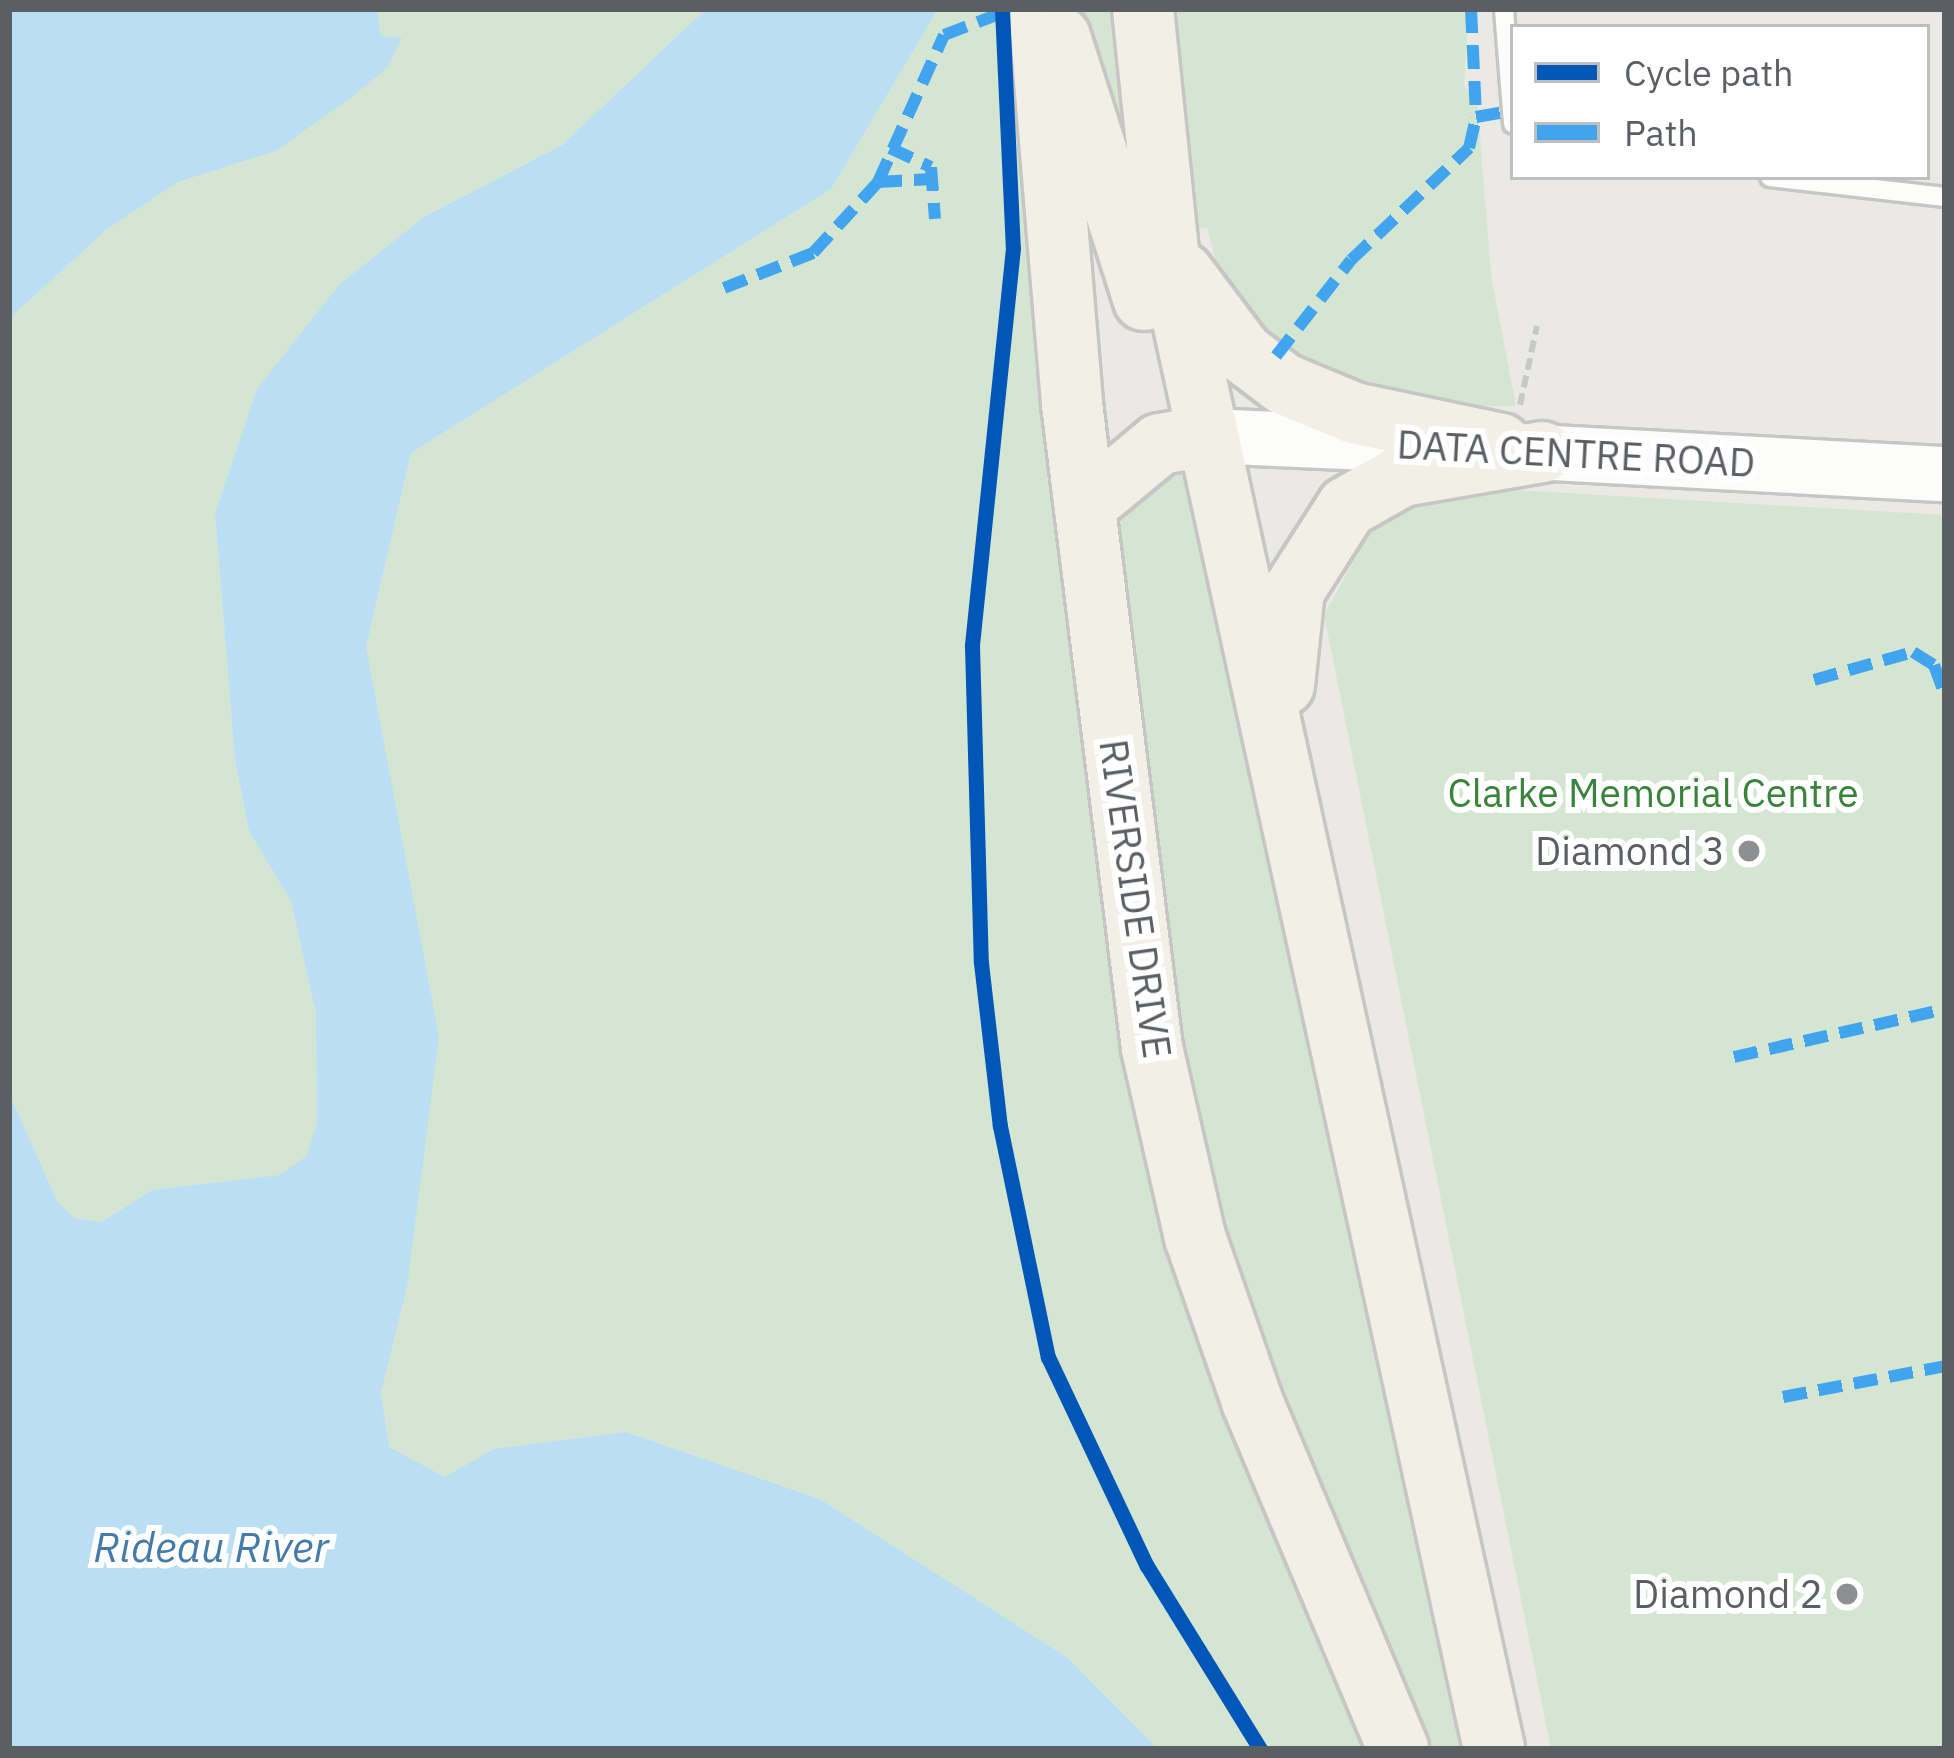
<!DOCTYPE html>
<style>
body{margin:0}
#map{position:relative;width:1954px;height:1758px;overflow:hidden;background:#ebe9e5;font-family:"IBM Plex Sans",sans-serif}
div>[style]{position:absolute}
.green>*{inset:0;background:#d4e6d1}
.water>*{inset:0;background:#badef4}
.path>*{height:6px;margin-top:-3px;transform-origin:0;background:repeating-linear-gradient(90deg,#c5cac8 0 12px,transparent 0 18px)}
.roads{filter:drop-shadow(3px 0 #c6c6c6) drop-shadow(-3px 0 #c6c6c6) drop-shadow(0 3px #c6c6c6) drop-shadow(0 -3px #c6c6c6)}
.lane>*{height:18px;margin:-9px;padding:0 9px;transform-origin:9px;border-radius:9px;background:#fcfcfb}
.secondary>*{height:54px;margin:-27px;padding:0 27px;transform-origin:27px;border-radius:27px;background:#fcfcfb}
.primary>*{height:60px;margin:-30px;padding:0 30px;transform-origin:30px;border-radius:30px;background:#f2efe7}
.quiet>*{height:12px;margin-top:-6px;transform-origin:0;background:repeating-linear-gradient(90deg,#40a5ee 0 24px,transparent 0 36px)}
.cycleway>*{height:15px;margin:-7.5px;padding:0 7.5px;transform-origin:7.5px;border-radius:7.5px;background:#0057b8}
.dots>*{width:33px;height:33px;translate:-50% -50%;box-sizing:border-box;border:6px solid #fff;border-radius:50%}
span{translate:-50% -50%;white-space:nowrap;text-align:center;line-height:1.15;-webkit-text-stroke:12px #fff;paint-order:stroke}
.street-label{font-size:39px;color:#5b5f63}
.park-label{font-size:39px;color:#3a833a}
.poi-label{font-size:39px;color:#5b5f63}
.right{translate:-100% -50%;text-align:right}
.water-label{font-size:42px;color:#437bab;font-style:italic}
.frame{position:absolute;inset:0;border:12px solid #5b5f63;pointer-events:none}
.legend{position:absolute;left:1510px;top:24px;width:420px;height:156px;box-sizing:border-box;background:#fff;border:3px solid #bdbfc1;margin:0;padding:15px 21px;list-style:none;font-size:36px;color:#5b5f63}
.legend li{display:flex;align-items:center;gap:24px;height:60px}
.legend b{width:60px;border:3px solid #bdbfc1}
</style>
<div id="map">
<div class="green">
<i style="clip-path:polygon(377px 9px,706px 9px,562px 145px,424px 217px,215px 515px,235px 760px,249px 831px,291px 901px,316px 1014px,317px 1123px,308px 1156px,279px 1175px,152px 1190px,102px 1222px,75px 1218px,58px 1203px,9px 1093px,9px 319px,106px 230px,178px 182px,276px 151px,401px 38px,381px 36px)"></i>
<i style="clip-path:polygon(938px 9px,1015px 9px,1152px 1048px,1398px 1749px,1158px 1749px,1068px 1658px,820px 1499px,626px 1432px,493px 1449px,445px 1477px,389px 1448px,381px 1393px,407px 1287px,366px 647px,411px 453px,831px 189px)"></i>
<i style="clip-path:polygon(1073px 9px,1123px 9px,1140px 201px,1075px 19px)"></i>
<i style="clip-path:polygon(1166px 9px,1469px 9px,1464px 86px,1477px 98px,1491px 275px,1516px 406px,1387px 408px,1283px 354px,1221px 281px,1207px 228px,1189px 229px)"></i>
<i style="clip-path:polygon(1187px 462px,1471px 1749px,1424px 1749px,1220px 1223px,1174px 994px,1120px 549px,1120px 519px,1149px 476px)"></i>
<i style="clip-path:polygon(1496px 489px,1945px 515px,1945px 1749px,1551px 1749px,1324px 615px,1370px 531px,1406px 505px)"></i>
</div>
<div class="water">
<i style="clip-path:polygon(9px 9px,377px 9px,381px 36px,402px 38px,387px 68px,353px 96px,276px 151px,178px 182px,106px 230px,9px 319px)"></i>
<i style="clip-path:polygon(706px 9px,938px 9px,831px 189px,411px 453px,366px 647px,439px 1037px,407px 1287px,381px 1393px,389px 1447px,445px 1477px,493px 1449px,626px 1432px,820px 1499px,1068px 1658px,1158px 1749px,9px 1749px,9px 1093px,58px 1203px,75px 1218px,102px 1222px,152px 1190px,279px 1175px,307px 1156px,317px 1123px,316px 1014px,291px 901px,249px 831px,235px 760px,215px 514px,257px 389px,339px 285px,424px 217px,562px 145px)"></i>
</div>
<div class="path">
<i style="left:1520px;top:405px;width:81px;rotate:-77.9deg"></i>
</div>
<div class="roads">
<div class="lane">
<i style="left:1504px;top:9px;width:115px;rotate:85.5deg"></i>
<i style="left:1770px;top:177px;width:176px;rotate:6.5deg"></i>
</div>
<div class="secondary">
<i style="left:1207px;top:436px;width:207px;rotate:2.5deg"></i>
<i style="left:1497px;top:450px;width:449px;rotate:3.1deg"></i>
</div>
<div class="primary">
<i style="left:1039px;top:9px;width:396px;rotate:85.2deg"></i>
<i style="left:1072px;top:404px;width:649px;rotate:82.92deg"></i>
<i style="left:1152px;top:1048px;width:194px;rotate:77.2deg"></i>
<i style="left:1195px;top:1237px;width:174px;rotate:70.8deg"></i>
<i style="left:1252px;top:1401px;width:377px;rotate:67.2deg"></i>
<i style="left:1143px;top:9px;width:244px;rotate:84.1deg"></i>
<i style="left:1168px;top:252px;width:1532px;rotate:77.71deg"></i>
<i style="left:1060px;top:37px;width:276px;rotate:72.3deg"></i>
<i style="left:1183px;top:273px;width:100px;rotate:53.1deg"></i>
<i style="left:1243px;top:353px;width:51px;rotate:37.1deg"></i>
<i style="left:1284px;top:384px;width:76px;rotate:22.5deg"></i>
<i style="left:1354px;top:413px;width:150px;rotate:11.9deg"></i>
<i style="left:1085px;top:506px;width:97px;rotate:-39.6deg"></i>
<i style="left:1160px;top:444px;width:48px;rotate:-9.7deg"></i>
<i style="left:1284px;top:685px;width:96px;rotate:-84deg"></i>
<i style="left:1294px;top:590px;width:98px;rotate:-57.4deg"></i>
<i style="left:1347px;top:507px;width:63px;rotate:-29.4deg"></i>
<i style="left:1402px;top:476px;width:142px;rotate:-9.7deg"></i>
</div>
</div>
<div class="quiet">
<i style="left:1471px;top:9px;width:108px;rotate:87.3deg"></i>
<i style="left:890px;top:148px;width:45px;rotate:24.9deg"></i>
<i style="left:931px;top:167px;width:52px;rotate:85.6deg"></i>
<i style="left:878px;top:182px;width:54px;rotate:-3.2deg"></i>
<i style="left:724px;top:288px;width:96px;rotate:-21.5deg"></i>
<i style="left:813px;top:253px;width:96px;rotate:-47.5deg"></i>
<i style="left:878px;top:182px;width:161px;rotate:-65.8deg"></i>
<i style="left:944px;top:35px;width:62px;rotate:-20.8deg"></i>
<i style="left:1276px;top:356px;width:122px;rotate:-52deg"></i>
<i style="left:1351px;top:260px;width:163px;rotate:-43.5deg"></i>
<i style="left:1469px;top:148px;width:32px;rotate:-77deg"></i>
<i style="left:1476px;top:117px;width:36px;rotate:-10deg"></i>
<i style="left:1814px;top:680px;width:103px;rotate:-15.8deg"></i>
<i style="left:1913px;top:652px;width:25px;rotate:32deg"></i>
<i style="left:1934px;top:665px;width:32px;rotate:70deg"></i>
<i style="left:1734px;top:1057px;width:216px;rotate:-12.8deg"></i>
<i style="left:1783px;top:1397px;width:165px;rotate:-10.8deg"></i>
</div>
<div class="cycleway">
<i style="left:1002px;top:9px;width:239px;rotate:87.4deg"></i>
<i style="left:1013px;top:248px;width:400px;rotate:95.9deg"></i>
<i style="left:972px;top:646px;width:317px;rotate:88.4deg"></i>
<i style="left:981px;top:963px;width:164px;rotate:83.4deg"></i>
<i style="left:1000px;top:1126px;width:236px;rotate:78.3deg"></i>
<i style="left:1048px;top:1357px;width:231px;rotate:64.7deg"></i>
<i style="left:1147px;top:1566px;width:215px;rotate:58.3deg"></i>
</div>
<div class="dots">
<i style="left:1749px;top:851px;background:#8d8f90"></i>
<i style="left:1847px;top:1594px;background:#8d8f90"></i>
</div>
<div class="street-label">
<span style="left:1576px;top:454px;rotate:3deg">DATA CENTRE ROAD</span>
<span style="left:1135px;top:899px;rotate:82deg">RIVERSIDE DRIVE</span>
</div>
<div class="park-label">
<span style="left:1653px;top:793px">Clarke Memorial Centre</span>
</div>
<div class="poi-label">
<span class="right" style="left:1725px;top:851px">Diamond 3</span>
<span class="right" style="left:1823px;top:1594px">Diamond 2</span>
</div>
<div class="water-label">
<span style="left:211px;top:1547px">Rideau River</span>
</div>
<div class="frame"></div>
<ul class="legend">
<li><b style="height:15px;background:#0057b8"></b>Cycle path</li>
<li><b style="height:15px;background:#40a5ee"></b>Path</li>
</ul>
</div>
